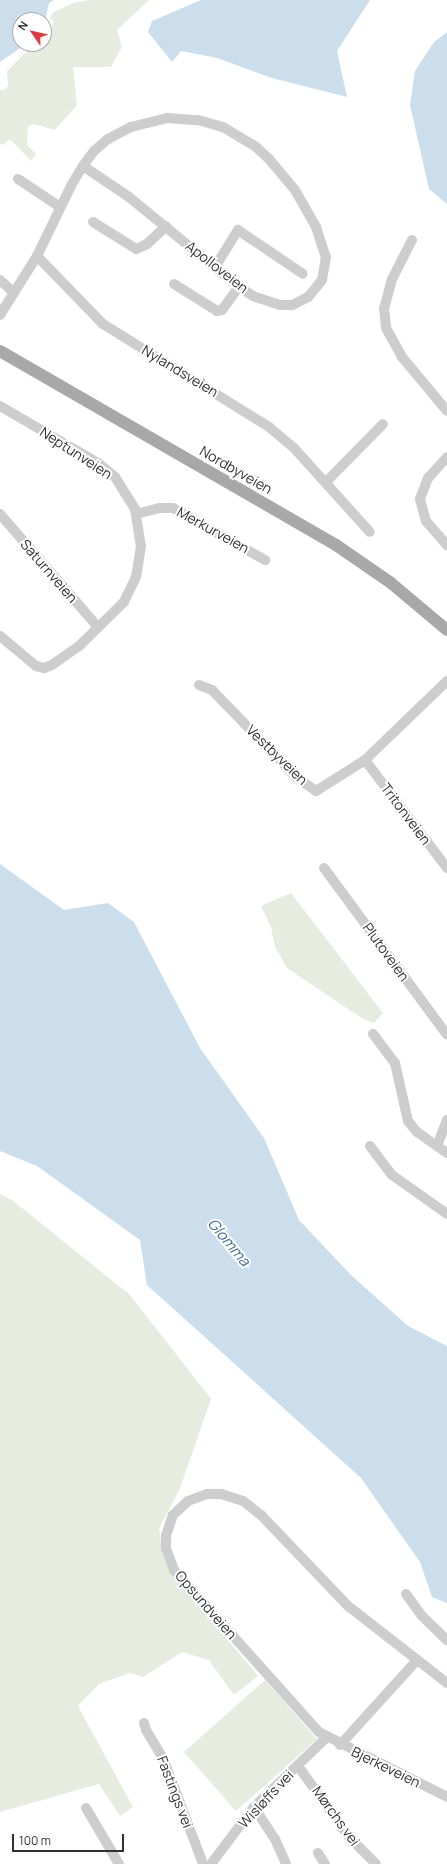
<!DOCTYPE html>
<meta charset="utf-8">
<style>
body{margin:0}
#map{position:relative;width:447px;height:1864px;overflow:hidden;background:#fff;font-family:Manrope,sans-serif}
div>[style]{position:absolute}
.green>*{inset:0;background:#e6ecdf}
.water>*{inset:0;background:#ccdeeb}
.minor>*{height:10px;margin:-5px;padding:0 5px;transform-origin:5px;border-radius:5px;background:#cdcdcd}
.major>*{height:12px;margin:-6px;padding:0 6px;transform-origin:6px;border-radius:6px;background:#a8a8a8}
span{translate:-50% -50%;white-space:nowrap;text-align:center;line-height:1.15;-webkit-text-stroke:4px #fff;paint-order:stroke}
.street-label{font-size:14px;color:#303030}
.water-label{font-size:15px;color:#416f8e;font-style:italic}
.north{position:absolute;left:12px;top:12px;width:40px;height:40px;box-sizing:border-box;background:#fff;border:1px solid #acacac;border-radius:50%;rotate:304deg;font-size:11px;font-weight:700;line-height:16px;text-align:center;color:#303030}
.north::after{content:'';display:block;margin:auto;width:14px;height:18px;background:#dd3c45;clip-path:polygon(50% 0,100% 100%,50% 72%,0 100%)}
.scale{position:absolute;left:12px;top:1834px;width:112px;height:18px;box-sizing:border-box;border:2px solid #303030;border-top:0;padding-left:5px;font-size:12px;line-height:14px;white-space:nowrap;color:#303030;-webkit-text-stroke:3px #fff;paint-order:stroke}
</style>
<div id="map">
<div class="green">
<i style="clip-path:polygon(89px 0,149px 0,117px 30px,122px 47px,111px 67px,73px 67px,77px 105px,55px 130px,33px 124px,28px 127px,27px 145px,36px 154px,31px 161px,10px 139px,3px 145px,0 144px,0 90px,4px 90px,8px 86px,7px 71px,30px 48px,44px 44px,54px 21px,50px 19px,52px 13px,73px 3px)"></i>
<i style="clip-path:polygon(291px 893px,383px 1013px,374px 1023px,363px 1019px,287px 968px,275px 947px,271px 927px,261px 906px)"></i>
<i style="clip-path:polygon(0 1194px,12px 1200px,130px 1295px,211px 1399px,179px 1491px,159px 1528px,162px 1550px,169px 1570px,258px 1676px,234px 1695px,209px 1660px,182px 1652px,143px 1677px,130px 1673px,99px 1684px,78px 1706px,133px 1807px,120px 1816px,99px 1784px,0 1812px)"></i>
<i style="clip-path:polygon(265px 1680px,317px 1739px,236px 1811px,184px 1752px)"></i>
</div>
<div class="water">
<i style="clip-path:polygon(0 0,54px 0,49px 3px,44px 27px,44px 20px,20px 20px,20px 44px,26px 44px,0 62px)"></i>
<i style="clip-path:polygon(201px 0,370px 0,337px 51px,347px 97px,272px 78px,217px 58px,181px 51px,172px 62px,148px 32px,152px 21px)"></i>
<i style="clip-path:polygon(447px 32px,447px 204px,429px 189px,410px 105px,415px 71px,434px 42px)"></i>
<i style="clip-path:polygon(0 864px,64px 910px,108px 903px,134px 922px,200px 1048px,264px 1138px,299px 1220px,351px 1275px,408px 1326px,447px 1346px,447px 1603px,432px 1597px,420px 1562px,361px 1478px,147px 1285px,140px 1240px,37px 1166px,0 1151px)"></i>
</div>
<div class="minor">
<i style="left:18px;top:179px;width:50px;rotate:33.7deg"></i>
<i style="left:93px;top:222px;width:51px;rotate:32.1deg"></i>
<i style="left:136px;top:249px;width:12px;rotate:-24deg"></i>
<i style="left:147px;top:244px;width:26px;rotate:-43deg"></i>
<i style="left:412px;top:240px;width:44px;rotate:117.1deg"></i>
<i style="left:392px;top:279px;width:30px;rotate:105deg"></i>
<i style="left:384px;top:308px;width:20px;rotate:84deg"></i>
<i style="left:386px;top:328px;width:33px;rotate:61deg"></i>
<i style="left:402px;top:357px;width:70px;rotate:50.2deg"></i>
<i style="left:37px;top:256px;width:95px;rotate:45.9deg"></i>
<i style="left:103px;top:324px;width:195px;rotate:31.8deg"></i>
<i style="left:269px;top:427px;width:33px;rotate:40deg"></i>
<i style="left:294px;top:448px;width:113px;rotate:47.9deg"></i>
<i style="left:215px;top:267px;width:44px;rotate:-58.1deg"></i>
<i style="left:238px;top:230px;width:78px;rotate:34.1deg"></i>
<i style="left:0;top:280px;width:19px;rotate:43deg"></i>
<i style="left:174px;top:284px;width:51px;rotate:32.1deg"></i>
<i style="left:217px;top:311px;width:5px;rotate:-11deg"></i>
<i style="left:222px;top:310px;width:29px;rotate:-54deg"></i>
<i style="left:0;top:315px;width:70px;rotate:-57.9deg"></i>
<i style="left:37px;top:256px;width:80px;rotate:-64.1deg"></i>
<i style="left:72px;top:184px;width:21px;rotate:-59deg"></i>
<i style="left:83px;top:166px;width:19px;rotate:-54deg"></i>
<i style="left:94px;top:151px;width:18px;rotate:-41deg"></i>
<i style="left:108px;top:139px;width:26px;rotate:-28deg"></i>
<i style="left:131px;top:127px;width:37px;rotate:-14deg"></i>
<i style="left:167px;top:118px;width:31px;rotate:4deg"></i>
<i style="left:198px;top:120px;width:26px;rotate:16deg"></i>
<i style="left:223px;top:127px;width:37px;rotate:31deg"></i>
<i style="left:255px;top:146px;width:19px;rotate:43deg"></i>
<i style="left:269px;top:159px;width:40px;rotate:50deg"></i>
<i style="left:295px;top:190px;width:43px;rotate:60.4deg"></i>
<i style="left:316px;top:227px;width:32px;rotate:72deg"></i>
<i style="left:326px;top:257px;width:23px;rotate:100deg"></i>
<i style="left:322px;top:280px;width:22px;rotate:129deg"></i>
<i style="left:308px;top:297px;width:18px;rotate:153deg"></i>
<i style="left:292px;top:305px;width:12px;rotate:180deg"></i>
<i style="left:280px;top:305px;width:28px;rotate:-162deg"></i>
<i style="left:253px;top:296px;width:17px;rotate:-147deg"></i>
<i style="left:239px;top:287px;width:142px;rotate:-140.7deg"></i>
<i style="left:129px;top:197px;width:55px;rotate:-146deg"></i>
<i style="left:0;top:406px;width:113px;rotate:30.2deg"></i>
<i style="left:98px;top:463px;width:22px;rotate:39deg"></i>
<i style="left:115px;top:477px;width:38px;rotate:58deg"></i>
<i style="left:135px;top:509px;width:37px;rotate:81deg"></i>
<i style="left:141px;top:546px;width:31px;rotate:99deg"></i>
<i style="left:136px;top:577px;width:28px;rotate:116deg"></i>
<i style="left:124px;top:602px;width:63px;rotate:135.6deg"></i>
<i style="left:79px;top:646px;width:33px;rotate:145deg"></i>
<i style="left:52px;top:665px;width:9px;rotate:159deg"></i>
<i style="left:44px;top:668px;width:8px;rotate:-166deg"></i>
<i style="left:36px;top:666px;width:47px;rotate:-140.2deg"></i>
<i style="left:447px;top:457px;width:28px;rotate:132deg"></i>
<i style="left:428px;top:478px;width:22px;rotate:111deg"></i>
<i style="left:420px;top:499px;width:23px;rotate:75deg"></i>
<i style="left:426px;top:521px;width:32px;rotate:49deg"></i>
<i style="left:326px;top:482px;width:81px;rotate:-45.5deg"></i>
<i style="left:0;top:514px;width:150px;rotate:49.1deg"></i>
<i style="left:136px;top:514px;width:25px;rotate:-14deg"></i>
<i style="left:160px;top:508px;width:13px"></i>
<i style="left:173px;top:508px;width:106px;rotate:29.5deg"></i>
<i style="left:199px;top:685px;width:14px;rotate:21deg"></i>
<i style="left:212px;top:690px;width:122px;rotate:46deg"></i>
<i style="left:297px;top:778px;width:23px;rotate:34deg"></i>
<i style="left:316px;top:791px;width:58px;rotate:-32.3deg"></i>
<i style="left:365px;top:760px;width:114px;rotate:-43.9deg"></i>
<i style="left:365px;top:760px;width:136px;rotate:52.8deg"></i>
<i style="left:324px;top:868px;width:207px;rotate:53.6deg"></i>
<i style="left:373px;top:1034px;width:36px;rotate:53deg"></i>
<i style="left:395px;top:1063px;width:59px;rotate:77.4deg"></i>
<i style="left:408px;top:1121px;width:14px;rotate:51deg"></i>
<i style="left:417px;top:1132px;width:37px;rotate:35deg"></i>
<i style="left:370px;top:1146px;width:36px;rotate:53deg"></i>
<i style="left:392px;top:1175px;width:67px;rotate:35.3deg"></i>
<i style="left:437px;top:1146px;width:28px;rotate:-69deg"></i>
<i style="left:406px;top:1594px;width:27px;rotate:54deg"></i>
<i style="left:422px;top:1616px;width:35px;rotate:44deg"></i>
<i style="left:447px;top:1683px;width:125px;rotate:-142.1deg"></i>
<i style="left:348px;top:1606px;width:126px;rotate:-133.7deg"></i>
<i style="left:261px;top:1515px;width:23px;rotate:-142deg"></i>
<i style="left:243px;top:1501px;width:22px;rotate:-162deg"></i>
<i style="left:222px;top:1494px;width:15px;rotate:180deg"></i>
<i style="left:207px;top:1494px;width:20px;rotate:160deg"></i>
<i style="left:188px;top:1501px;width:21px;rotate:137deg"></i>
<i style="left:173px;top:1515px;width:21px;rotate:109deg"></i>
<i style="left:166px;top:1535px;width:13px;rotate:90deg"></i>
<i style="left:166px;top:1548px;width:23px;rotate:70deg"></i>
<i style="left:174px;top:1570px;width:217px;rotate:48.2deg"></i>
<i style="left:319px;top:1732px;width:144px;rotate:26.9deg"></i>
<i style="left:144px;top:1723px;width:7px;rotate:74deg"></i>
<i style="left:146px;top:1730px;width:33px;rotate:59deg"></i>
<i style="left:163px;top:1758px;width:113px;rotate:69.3deg"></i>
<i style="left:340px;top:1745px;width:115px;rotate:-47.8deg"></i>
<i style="left:298px;top:1766px;width:87px;rotate:54.3deg"></i>
<i style="left:349px;top:1837px;width:38px;rotate:45deg"></i>
<i style="left:254px;top:1807px;width:38px;rotate:57deg"></i>
<i style="left:275px;top:1839px;width:27px;rotate:66deg"></i>
<i style="left:86px;top:1808px;width:65px;rotate:59.5deg"></i>
<i style="left:318px;top:1853px;width:13px;rotate:58deg"></i>
<i style="left:211px;top:1864px;width:71px;rotate:-53deg"></i>
<i style="left:254px;top:1807px;width:100px;rotate:-43.8deg"></i>
</div>
<div class="major">
<i style="left:0;top:351px;width:388px;rotate:30deg"></i>
<i style="left:336px;top:545px;width:67px;rotate:34.6deg"></i>
<i style="left:391px;top:583px;width:73px;rotate:40deg"></i>
</div>
<div class="street-label">
<span style="left:217px;top:267px;rotate:38deg">Apolloveien</span>
<span style="left:180px;top:371px;rotate:31deg">Nylandsveien</span>
<span style="left:76px;top:453px;rotate:33deg">Neptunveien</span>
<span style="left:236px;top:470px;rotate:30deg">Nordbyveien</span>
<span style="left:213px;top:530px;rotate:29deg">Merkurveien</span>
<span style="left:49px;top:571px;rotate:49deg">Saturnveien</span>
<span style="left:277px;top:755px;rotate:44deg">Vestbyveien</span>
<span style="left:406px;top:814px;rotate:53deg">Tritonveien</span>
<span style="left:386px;top:952px;rotate:54deg">Plutoveien</span>
<span style="left:206px;top:1605px;rotate:49deg">Opsundveien</span>
<span style="left:386px;top:1767px;rotate:26deg">Bjerkeveien</span>
<span style="left:175px;top:1792px;rotate:69deg">Fastings vei</span>
<span style="left:266px;top:1799px;rotate:-47deg">Wisløffs vei</span>
<span style="left:336px;top:1816px;rotate:54deg">Mørchs vei</span>
</div>
<div class="water-label">
<span style="left:229px;top:1242px;rotate:50deg">Glomma</span>
</div>
<div class="north">N</div>
<div class="scale">100 m</div>
</div>
